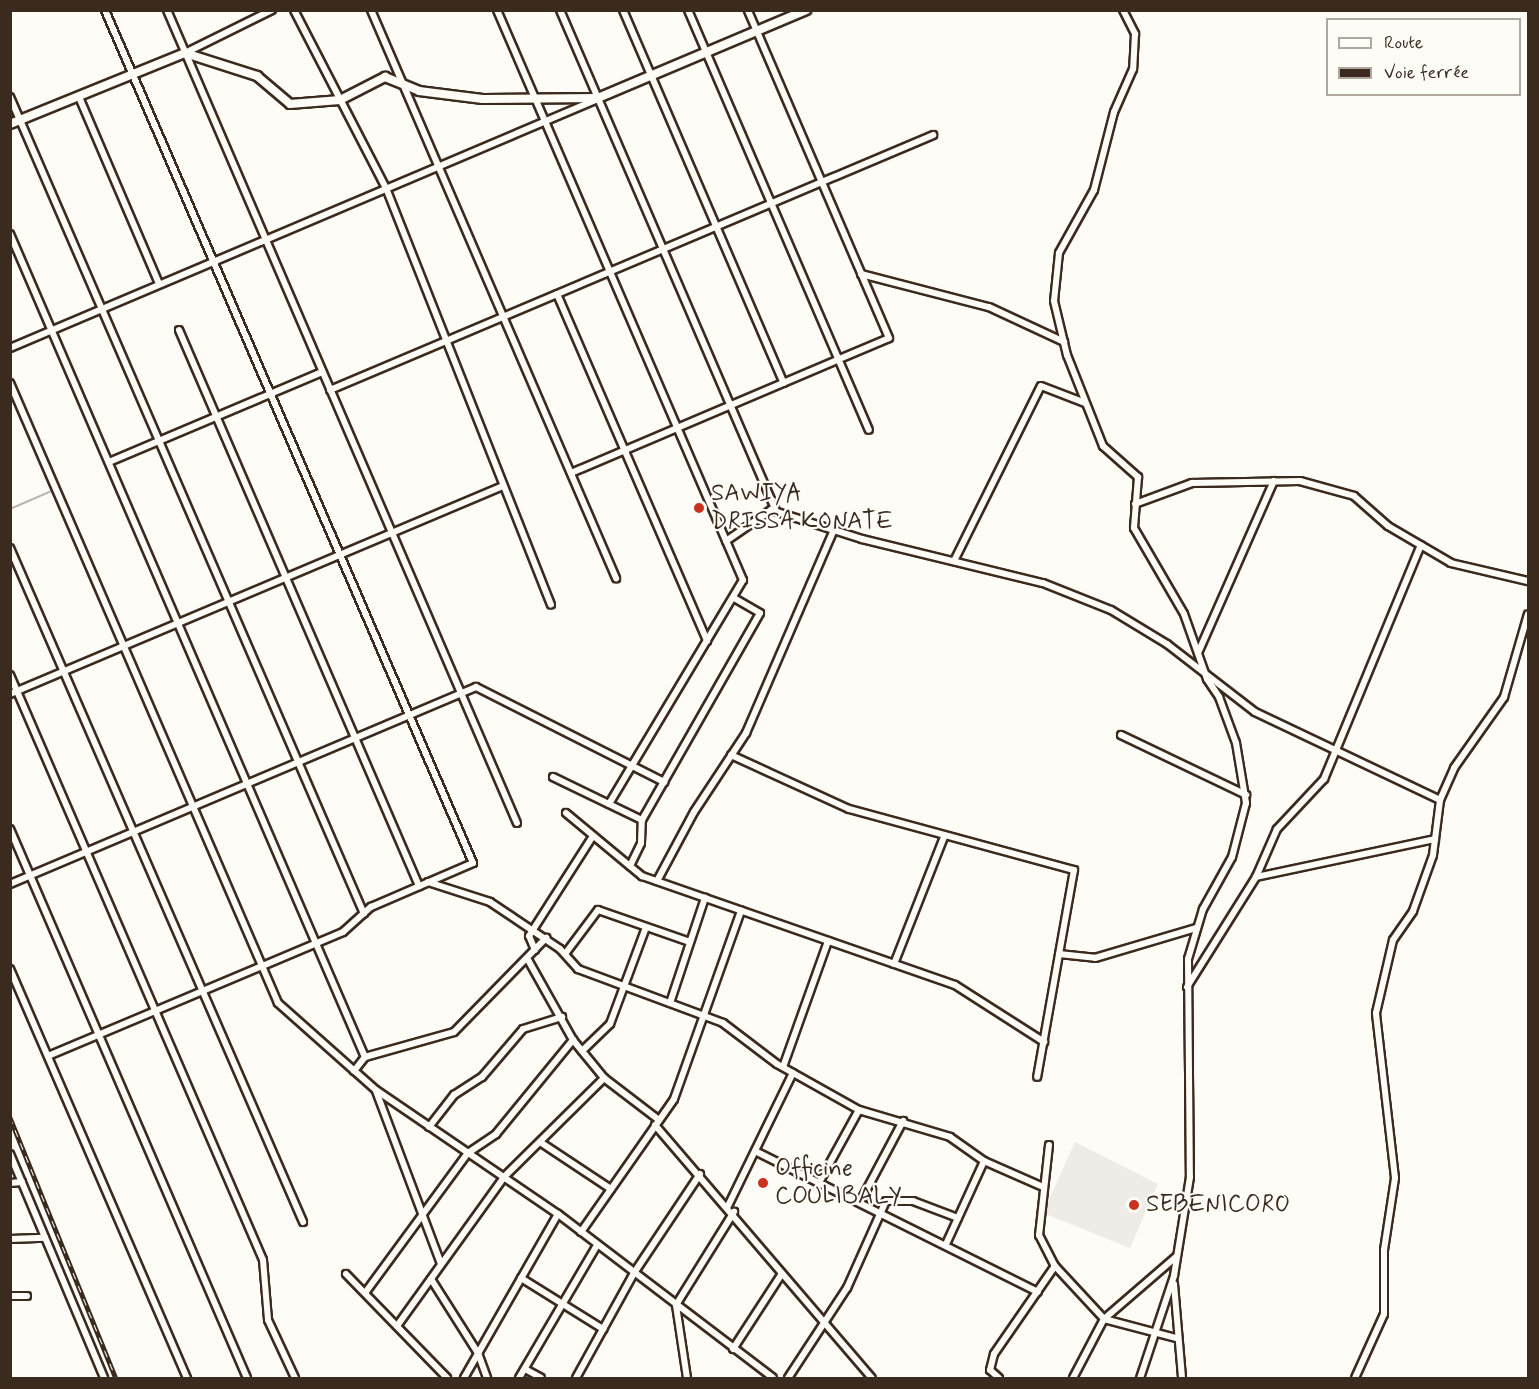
<!DOCTYPE html>
<meta charset="utf-8">
<style>
body{margin:0}
#map{position:relative;width:1539px;height:1389px;overflow:hidden;background:#fdfcf7;font-family:Mynerve,sans-serif}
div>[style]{position:absolute}
.built>*{inset:0;background:#efece7}
.stream>*{height:2px;margin:-1px;padding:0 1px;transform-origin:1px;border-radius:1px;background:#bbb4ad}
.roads{filter:drop-shadow(2px 0 #3b2a1e) drop-shadow(-2px 0 #3b2a1e) drop-shadow(0 2px #3b2a1e) drop-shadow(0 -2px #3b2a1e)}
.minor>*{height:6px;margin:-3px;padding:0 3px;transform-origin:3px;border-radius:3px;background:#fdfcf7}
.tertiary>*{height:8px;margin:-4px;padding:0 4px;transform-origin:4px;border-radius:4px;background:#fdfcf7}
.rail>*{height:4.5px;margin-top:-2.25px;transform-origin:0;background:repeating-linear-gradient(90deg,#fdfcf7 0 7px,#3b2a1e 0 14px);box-sizing:border-box;border-block:2px solid #3b2a1e}
.dots>*{width:16px;height:16px;translate:-50% -50%;box-sizing:border-box;border:3px solid #fdfcf7;border-radius:50%}
span{translate:-50% -50%;white-space:nowrap;text-align:center;line-height:1.15;-webkit-text-stroke:4.5px #fdfcf7;paint-order:stroke}
.poi-label{font-size:24px;color:#3b2a1e}
.left{translate:0 -50%;text-align:left}
.frame{position:absolute;inset:0;border:12px solid #3b2a1e;pointer-events:none}
.legend{position:absolute;left:1326px;top:18px;width:195px;height:78px;box-sizing:border-box;background:#fdfcf7;border:2px solid #afa8a0;margin:0;padding:8px 10px;list-style:none;font-size:18px;color:#3b2a1e}
.legend li{display:flex;align-items:center;gap:12px;height:30px}
.legend b{width:30px;border:2px solid #afa8a0}
</style>
<div id="map">
<div class="built">
<i style="clip-path:polygon(1075px 1142px,1158px 1184px,1130px 1248px,1043px 1213px)"></i>
</div>
<div class="stream">
<i style="left:10px;top:509px;width:50px;rotate:-23.5deg"></i>
</div>
<div class="roads">
<div class="minor">
<i style="left:167px;top:10px;width:885px;rotate:66.71deg"></i>
<i style="left:294px;top:10px;width:200px;rotate:62.7deg"></i>
<i style="left:386px;top:188px;width:448px;rotate:68.4deg"></i>
<i style="left:371px;top:10px;width:619px;rotate:66.67deg"></i>
<i style="left:497px;top:10px;width:621px;rotate:66.66deg"></i>
<i style="left:743px;top:580px;width:261px;rotate:120.9deg"></i>
<i style="left:560px;top:10px;width:546px;rotate:66.68deg"></i>
<i style="left:623px;top:10px;width:406px;rotate:66.7deg"></i>
<i style="left:688px;top:10px;width:457px;rotate:66.7deg"></i>
<i style="left:1123px;top:10px;width:27px;rotate:63deg"></i>
<i style="left:1135px;top:34px;width:35px;rotate:93deg"></i>
<i style="left:1133px;top:69px;width:47px;rotate:113.8deg"></i>
<i style="left:1114px;top:112px;width:81px;rotate:104.4deg"></i>
<i style="left:1094px;top:190px;width:72px;rotate:119.1deg"></i>
<i style="left:1059px;top:253px;width:48px;rotate:95.9deg"></i>
<i style="left:1054px;top:301px;width:56px;rotate:76.5deg"></i>
<i style="left:1067px;top:355px;width:98px;rotate:68.4deg"></i>
<i style="left:1103px;top:446px;width:47px;rotate:41.5deg"></i>
<i style="left:1138px;top:477px;width:51px;rotate:94.5deg"></i>
<i style="left:1134px;top:528px;width:99px;rotate:59.8deg"></i>
<i style="left:1184px;top:614px;width:69px;rotate:70.5deg"></i>
<i style="left:1207px;top:679px;width:22px;rotate:56deg"></i>
<i style="left:1219px;top:697px;width:49px;rotate:69.7deg"></i>
<i style="left:1236px;top:743px;width:61px;rotate:80.5deg"></i>
<i style="left:1246px;top:803px;width:56px;rotate:104.5deg"></i>
<i style="left:1232px;top:857px;width:60px;rotate:119.1deg"></i>
<i style="left:1203px;top:909px;width:52px;rotate:106.7deg"></i>
<i style="left:1188px;top:959px;width:218px;rotate:89.5deg"></i>
<i style="left:1190px;top:1177px;width:100px;rotate:99.2deg"></i>
<i style="left:1174px;top:1276px;width:108px;rotate:108.4deg"></i>
<i style="left:185px;top:53px;width:97px;rotate:-26.3deg"></i>
<i style="left:10px;top:97px;width:890px;rotate:66.57deg"></i>
<i style="left:79px;top:97px;width:203px;rotate:66.8deg"></i>
<i style="left:10px;top:234px;width:896px;rotate:66.67deg"></i>
<i style="left:861px;top:274px;width:132px;rotate:14.5deg"></i>
<i style="left:989px;top:307px;width:83px;rotate:25deg"></i>
<i style="left:557px;top:294px;width:378px;rotate:66.6deg"></i>
<i style="left:179px;top:330px;width:606px;rotate:66.65deg"></i>
<i style="left:10px;top:348px;width:639px;rotate:-22.95deg"></i>
<i style="left:10px;top:383px;width:675px;rotate:66.62deg"></i>
<i style="left:278px;top:1003px;width:131px;rotate:41.6deg"></i>
<i style="left:376px;top:1090px;width:220px;rotate:34.3deg"></i>
<i style="left:558px;top:1214px;width:270px;rotate:37.3deg"></i>
<i style="left:330px;top:390px;width:655px;rotate:-22.92deg"></i>
<i style="left:109px;top:462px;width:231px;rotate:-22.9deg"></i>
<i style="left:571px;top:473px;width:345px;rotate:-23deg"></i>
<i style="left:889px;top:338px;width:357px;rotate:-113.3deg"></i>
<i style="left:1135px;top:504px;width:61px;rotate:-20.2deg"></i>
<i style="left:1192px;top:483px;width:108px;rotate:-1.1deg"></i>
<i style="left:1300px;top:481px;width:56px;rotate:15.5deg"></i>
<i style="left:1354px;top:496px;width:45px;rotate:41.4deg"></i>
<i style="left:1388px;top:526px;width:73px;rotate:30.4deg"></i>
<i style="left:1451px;top:563px;width:79px;rotate:13.2deg"></i>
<i style="left:726px;top:541px;width:55px;rotate:-34.6deg"></i>
<i style="left:771px;top:510px;width:96px;rotate:17.7deg"></i>
<i style="left:862px;top:539px;width:186px;rotate:13.7deg"></i>
<i style="left:1043px;top:583px;width:73px;rotate:21.7deg"></i>
<i style="left:1111px;top:610px;width:66px;rotate:31.3deg"></i>
<i style="left:1167px;top:644px;width:111px;rotate:37.7deg"></i>
<i style="left:1255px;top:712px;width:205px;rotate:25.4deg"></i>
<i style="left:10px;top:548px;width:735px;rotate:66.5deg"></i>
<i style="left:954px;top:561px;width:195px;rotate:-63.6deg"></i>
<i style="left:1041px;top:386px;width:47px;rotate:21.1deg"></i>
<i style="left:1198px;top:653px;width:188px;rotate:-66.2deg"></i>
<i style="left:10px;top:675px;width:637px;rotate:66.61deg"></i>
<i style="left:263px;top:1260px;width:60px;rotate:85.2deg"></i>
<i style="left:268px;top:1320px;width:64px;rotate:65deg"></i>
<i style="left:10px;top:694px;width:535px;rotate:-22.88deg"></i>
<i style="left:1121px;top:735px;width:139px;rotate:25.6deg"></i>
<i style="left:731px;top:755px;width:130px;rotate:24.6deg"></i>
<i style="left:849px;top:809px;width:233px;rotate:15.2deg"></i>
<i style="left:1074px;top:870px;width:210px;rotate:100.1deg"></i>
<i style="left:553px;top:777px;width:99px;rotate:25.8deg"></i>
<i style="left:566px;top:813px;width:99px;rotate:39.7deg"></i>
<i style="left:642px;top:876px;width:331px;rotate:19.2deg"></i>
<i style="left:955px;top:985px;width:106px;rotate:32.6deg"></i>
<i style="left:10px;top:829px;width:598px;rotate:66.65deg"></i>
<i style="left:630px;top:866px;width:25px;rotate:-64deg"></i>
<i style="left:641px;top:843px;width:23px;rotate:-88deg"></i>
<i style="left:642px;top:820px;width:238px;rotate:-60.3deg"></i>
<i style="left:760px;top:613px;width:30px;rotate:-150deg"></i>
<i style="left:1256px;top:877px;width:183px;rotate:-12deg"></i>
<i style="left:657px;top:881px;width:78px;rotate:-61.8deg"></i>
<i style="left:694px;top:812px;width:95px;rotate:-56.6deg"></i>
<i style="left:746px;top:733px;width:221px;rotate:-66.6deg"></i>
<i style="left:428px;top:882px;width:65px;rotate:17.9deg"></i>
<i style="left:490px;top:902px;width:84px;rotate:33.9deg"></i>
<i style="left:560px;top:949px;width:27px;rotate:48deg"></i>
<i style="left:578px;top:969px;width:155px;rotate:20.4deg"></i>
<i style="left:723px;top:1023px;width:68px;rotate:37.2deg"></i>
<i style="left:777px;top:1064px;width:94px;rotate:29.3deg"></i>
<i style="left:859px;top:1110px;width:95px;rotate:16.5deg"></i>
<i style="left:950px;top:1137px;width:42px;rotate:35.2deg"></i>
<i style="left:984px;top:1161px;width:64px;rotate:23.8deg"></i>
<i style="left:10px;top:884px;width:506px;rotate:-22.92deg"></i>
<i style="left:476px;top:687px;width:211px;rotate:26.8deg"></i>
<i style="left:535px;top:950px;width:15px;rotate:-113deg"></i>
<i style="left:529px;top:936px;width:119px;rotate:-57.4deg"></i>
<i style="left:565px;top:954px;width:55px;rotate:-53.1deg"></i>
<i style="left:598px;top:910px;width:97px;rotate:19.2deg"></i>
<i style="left:1059px;top:954px;width:36px;rotate:6deg"></i>
<i style="left:1095px;top:958px;width:105px;rotate:-16.5deg"></i>
<i style="left:527px;top:958px;width:94px;rotate:60.7deg"></i>
<i style="left:573px;top:1040px;width:49px;rotate:50.8deg"></i>
<i style="left:604px;top:1078px;width:69px;rotate:37.4deg"></i>
<i style="left:894px;top:964px;width:136px;rotate:-68.5deg"></i>
<i style="left:10px;top:969px;width:446px;rotate:66.6deg"></i>
<i style="left:1187px;top:987px;width:130px;rotate:-57.9deg"></i>
<i style="left:1256px;top:877px;width:52px;rotate:-66.4deg"></i>
<i style="left:1277px;top:829px;width:69px;rotate:-46.8deg"></i>
<i style="left:1324px;top:779px;width:253px;rotate:-67.5deg"></i>
<i style="left:670px;top:1003px;width:111px;rotate:-71.6deg"></i>
<i style="left:582px;top:1051px;width:39px;rotate:-44deg"></i>
<i style="left:610px;top:1024px;width:103px;rotate:-69.6deg"></i>
<i style="left:48px;top:1056px;width:320px;rotate:-22.8deg"></i>
<i style="left:343px;top:932px;width:38px;rotate:-42deg"></i>
<i style="left:371px;top:907px;width:111px;rotate:-23.3deg"></i>
<i style="left:473px;top:863px;width:929px;rotate:-113.34deg"></i>
<i style="left:783px;top:1067px;width:134px;rotate:-70.3deg"></i>
<i style="left:354px;top:1071px;width:18px;rotate:-52deg"></i>
<i style="left:365px;top:1057px;width:92px;rotate:-15.7deg"></i>
<i style="left:454px;top:1032px;width:132px;rotate:-45.6deg"></i>
<i style="left:376px;top:1091px;width:185px;rotate:69.4deg"></i>
<i style="left:655px;top:1125px;width:333px;rotate:49.4deg"></i>
<i style="left:429px;top:1127px;width:41px;rotate:-52deg"></i>
<i style="left:454px;top:1095px;width:33px;rotate:-33deg"></i>
<i style="left:482px;top:1077px;width:63px;rotate:-49.5deg"></i>
<i style="left:523px;top:1029px;width:41px;rotate:-17.1deg"></i>
<i style="left:540px;top:1142px;width:85px;rotate:33.5deg"></i>
<i style="left:1049px;top:1145px;width:91px;rotate:96.3deg"></i>
<i style="left:1039px;top:1235px;width:35px;rotate:63deg"></i>
<i style="left:1055px;top:1266px;width:72px;rotate:47.2deg"></i>
<i style="left:1104px;top:1319px;width:74px;rotate:14.8deg"></i>
<i style="left:755px;top:1151px;width:316px;rotate:26.5deg"></i>
<i style="left:10px;top:1154px;width:243px;rotate:67.2deg"></i>
<i style="left:821px;top:1179px;width:79px;rotate:-61.2deg"></i>
<i style="left:10px;top:1183px;width:12px;rotate:-5deg"></i>
<i style="left:860px;top:1202px;width:92px;rotate:-62deg"></i>
<i style="left:728px;top:1206px;width:148px;rotate:-64deg"></i>
<i style="left:581px;top:1232px;width:162px;rotate:-55deg"></i>
<i style="left:674px;top:1099px;width:200px;rotate:-70.4deg"></i>
<i style="left:10px;top:1239px;width:35px;rotate:-2deg"></i>
<i style="left:947px;top:1242px;width:89px;rotate:-65.4deg"></i>
<i style="left:346px;top:1274px;width:145px;rotate:45.8deg"></i>
<i style="left:521px;top:1278px;width:97px;rotate:31.9deg"></i>
<i style="left:431px;top:1279px;width:88px;rotate:57.6deg"></i>
<i style="left:478px;top:1353px;width:27px;rotate:70deg"></i>
<i style="left:1174px;top:1284px;width:94px;rotate:85.1deg"></i>
<i style="left:365px;top:1293px;width:174px;rotate:-53.7deg"></i>
<i style="left:468px;top:1153px;width:34px;rotate:-34deg"></i>
<i style="left:496px;top:1134px;width:122px;rotate:-50.7deg"></i>
<i style="left:10px;top:1296px;width:17px"></i>
<i style="left:397px;top:1326px;width:183px;rotate:-54.3deg"></i>
<i style="left:504px;top:1177px;width:141px;rotate:-44.7deg"></i>
<i style="left:733px;top:1349px;width:88px;rotate:-57deg"></i>
<i style="left:525px;top:1369px;width:18px;rotate:29deg"></i>
<i style="left:464px;top:1378px;width:189px;rotate:-60.2deg"></i>
<i style="left:519px;top:1378px;width:154px;rotate:-59.6deg"></i>
<i style="left:576px;top:1378px;width:120px;rotate:-61.1deg"></i>
<i style="left:634px;top:1273px;width:119px;rotate:-56.3deg"></i>
<i style="left:687px;top:1378px;width:74px;rotate:-98.6deg"></i>
<i style="left:676px;top:1305px;width:110px;rotate:-58.1deg"></i>
<i style="left:788px;top:1378px;width:108px;rotate:-56.8deg"></i>
<i style="left:847px;top:1288px;width:95px;rotate:-65.9deg"></i>
<i style="left:886px;top:1201px;width:27px"></i>
<i style="left:913px;top:1201px;width:48px;rotate:20.7deg"></i>
<i style="left:999px;top:1378px;width:12px;rotate:-138deg"></i>
<i style="left:990px;top:1370px;width:16px;rotate:-76deg"></i>
<i style="left:994px;top:1354px;width:107px;rotate:-55.3deg"></i>
<i style="left:1073px;top:1378px;width:67px;rotate:-62.3deg"></i>
<i style="left:1104px;top:1319px;width:96px;rotate:-40.8deg"></i>
<i style="left:1355px;top:1378px;width:70px;rotate:-65.6deg"></i>
<i style="left:1384px;top:1314px;width:64px;rotate:-90deg"></i>
<i style="left:1384px;top:1250px;width:73px;rotate:-81.3deg"></i>
<i style="left:1395px;top:1178px;width:166px;rotate:-96.6deg"></i>
<i style="left:1376px;top:1013px;width:75px;rotate:-76.9deg"></i>
<i style="left:1393px;top:940px;width:35px;rotate:-55deg"></i>
<i style="left:1413px;top:911px;width:59px;rotate:-70.3deg"></i>
<i style="left:1433px;top:855px;width:55px;rotate:-82.7deg"></i>
<i style="left:1440px;top:800px;width:35px;rotate:-66deg"></i>
<i style="left:1454px;top:768px;width:87px;rotate:-54.8deg"></i>
<i style="left:1504px;top:697px;width:86px;rotate:-73.9deg"></i>
</div>
<div class="tertiary">
<i style="left:10px;top:124px;width:189px;rotate:-22.1deg"></i>
<i style="left:185px;top:53px;width:76px;rotate:17.7deg"></i>
<i style="left:257px;top:76px;width:43px;rotate:40.3deg"></i>
<i style="left:290px;top:104px;width:50px;rotate:-4.6deg"></i>
<i style="left:340px;top:100px;width:51px;rotate:-27.1deg"></i>
<i style="left:385px;top:77px;width:37px;rotate:22deg"></i>
<i style="left:419px;top:91px;width:64px;rotate:7.1deg"></i>
<i style="left:483px;top:99px;width:115px;rotate:-0.5deg"></i>
<i style="left:598px;top:98px;width:226px;rotate:-22.9deg"></i>
</div>
</div>
<div class="rail">
<i style="left:10px;top:1117px;width:282px;rotate:67.9deg"></i>
</div>
<div class="dots">
<i style="left:699px;top:508px;background:#c8321e"></i>
<i style="left:763px;top:1183px;background:#c8321e"></i>
<i style="left:1134px;top:1205px;background:#c8321e"></i>
</div>
<div class="poi-label">
<span class="left" style="left:711px;top:508px">SAWIYA<br>DRISSA KONATE</span>
<span class="left" style="left:775px;top:1183px">Officine<br>COULIBALY</span>
<span class="left" style="left:1146px;top:1205px">SEBENICORO</span>
</div>
<div class="frame"></div>
<ul class="legend">
<li><b style="height:8px;background:#fdfcf7"></b>Route</li>
<li><b style="height:8px;background:#3b2a1e"></b>Voie ferrée</li>
</ul>
</div>
